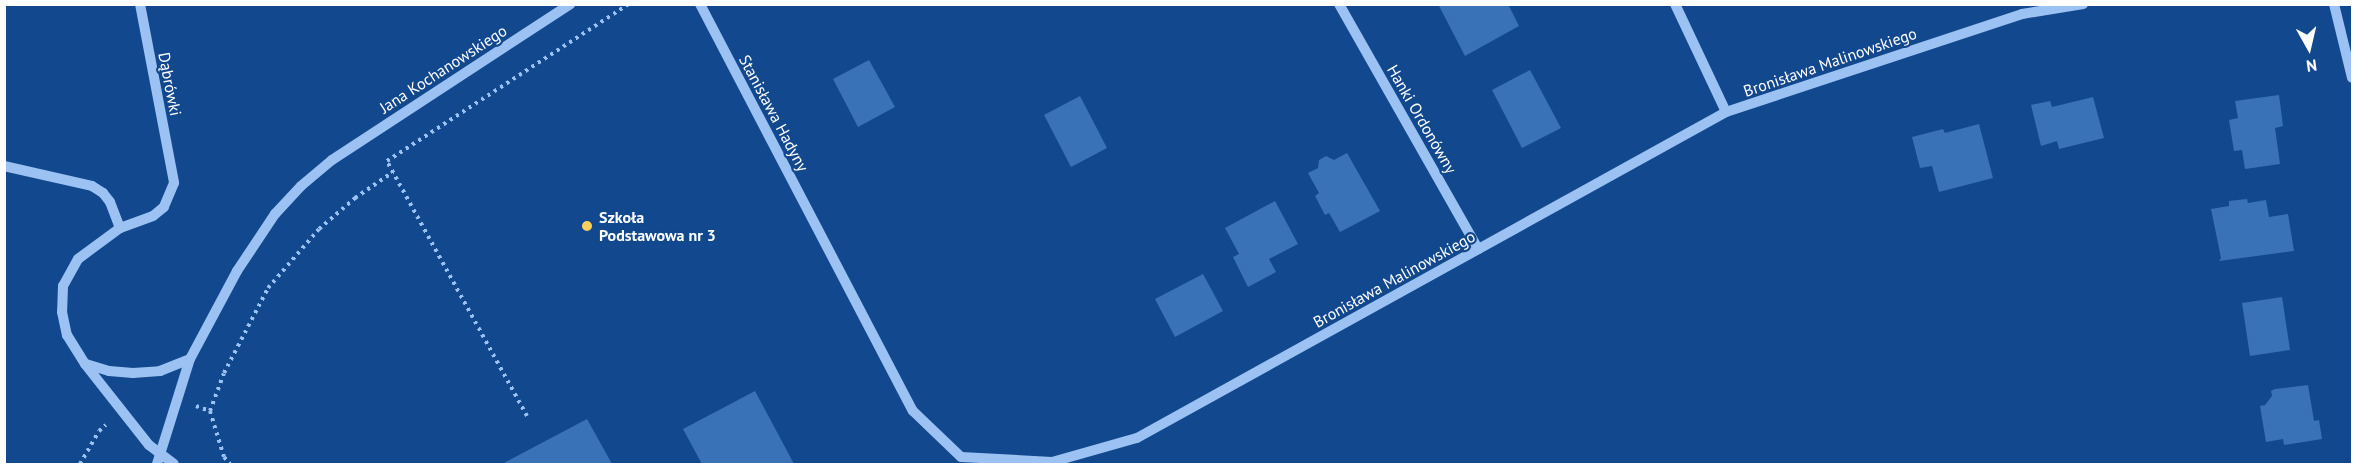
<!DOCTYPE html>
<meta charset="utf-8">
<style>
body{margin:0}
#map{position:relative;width:2357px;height:469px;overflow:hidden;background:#12488e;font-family:"PT Sans",sans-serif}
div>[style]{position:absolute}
.building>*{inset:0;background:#3a72b8}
.path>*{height:4px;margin-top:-2px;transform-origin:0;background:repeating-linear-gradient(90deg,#9bc2f2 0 3px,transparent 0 7.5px)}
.minor>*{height:10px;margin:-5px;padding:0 5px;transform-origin:5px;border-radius:5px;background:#9bc2f2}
.dots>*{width:16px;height:16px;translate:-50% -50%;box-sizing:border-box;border:3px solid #12488e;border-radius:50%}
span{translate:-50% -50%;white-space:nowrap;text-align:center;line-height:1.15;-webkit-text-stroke:4.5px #12488e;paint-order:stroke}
.street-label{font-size:16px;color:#fff}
.poi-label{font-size:16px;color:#fff;font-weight:700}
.left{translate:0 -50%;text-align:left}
.frame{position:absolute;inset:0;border:6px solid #fff;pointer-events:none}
.north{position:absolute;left:2279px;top:18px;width:60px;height:60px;-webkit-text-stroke:4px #12488e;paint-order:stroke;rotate:172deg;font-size:16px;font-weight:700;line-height:24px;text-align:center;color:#fff}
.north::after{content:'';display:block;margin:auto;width:21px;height:27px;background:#fff;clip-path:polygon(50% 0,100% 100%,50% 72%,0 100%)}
</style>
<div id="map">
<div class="building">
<i style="clip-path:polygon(1438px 4px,1508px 4px,1519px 26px,1465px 56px)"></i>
<i style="clip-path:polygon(869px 60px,895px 107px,858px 127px,833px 79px)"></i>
<i style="clip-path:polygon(1530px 70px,1561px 128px,1522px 148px,1492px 90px)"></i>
<i style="clip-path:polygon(2279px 95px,2283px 126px,2275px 128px,2280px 164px,2245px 169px,2242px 150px,2234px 151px,2229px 120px,2238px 118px,2235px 101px)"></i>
<i style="clip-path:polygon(1080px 96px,1107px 148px,1071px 167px,1044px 115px)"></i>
<i style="clip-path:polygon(2093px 97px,2104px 138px,2059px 149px,2057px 141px,2041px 146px,2031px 105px,2050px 101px,2052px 107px)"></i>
<i style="clip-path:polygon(1979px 124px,1993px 178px,1939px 192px,1932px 166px,1920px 168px,1912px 137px,1943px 129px,1945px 133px)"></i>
<i style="clip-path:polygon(1347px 153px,1380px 211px,1340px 232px,1329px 213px,1325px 215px,1315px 196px,1319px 193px,1308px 173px,1318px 168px,1319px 160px,1326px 156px,1334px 160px)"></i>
<i style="clip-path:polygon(2247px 199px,2248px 203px,2266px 200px,2269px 217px,2288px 214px,2294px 251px,2219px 261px,2221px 258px,2211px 209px,2229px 206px,2229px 201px)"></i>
<i style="clip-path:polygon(1275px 201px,1298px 244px,1269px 259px,1276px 272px,1248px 287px,1233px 257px,1239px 254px,1225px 228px)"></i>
<i style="clip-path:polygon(1203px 274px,1223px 311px,1175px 337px,1155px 299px)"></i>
<i style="clip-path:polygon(2282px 297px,2290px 350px,2250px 356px,2242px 303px)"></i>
<i style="clip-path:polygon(2308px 385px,2314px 421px,2319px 420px,2322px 439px,2284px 445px,2283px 439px,2266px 442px,2260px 406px,2265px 405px,2272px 396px,2271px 391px,2275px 389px)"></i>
<i style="clip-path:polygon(755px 391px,794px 464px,702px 464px,683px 429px)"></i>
<i style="clip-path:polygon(587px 419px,612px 464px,502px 464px)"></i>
</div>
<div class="path">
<i style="left:196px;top:406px;width:15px;rotate:20deg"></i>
<i style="left:210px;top:411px;width:40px;rotate:-69.8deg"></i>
<i style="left:224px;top:373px;width:96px;rotate:-62.6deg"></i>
<i style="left:268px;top:288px;width:78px;rotate:-49.2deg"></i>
<i style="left:319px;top:229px;width:48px;rotate:-40.7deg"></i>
<i style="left:355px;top:198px;width:46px;rotate:-34.4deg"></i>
<i style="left:210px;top:411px;width:48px;rotate:73.1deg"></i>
<i style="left:224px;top:457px;width:9px;rotate:49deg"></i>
<i style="left:527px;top:416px;width:291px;rotate:-118.8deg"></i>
<i style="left:387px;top:161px;width:288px;rotate:-33deg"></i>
<i style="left:80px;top:464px;width:38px;rotate:-60deg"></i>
<i style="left:99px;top:431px;width:9px;rotate:-41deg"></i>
</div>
<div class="minor">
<i style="left:140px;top:4px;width:182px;rotate:79.2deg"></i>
<i style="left:174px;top:183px;width:26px;rotate:113deg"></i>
<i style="left:164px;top:207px;width:14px;rotate:141deg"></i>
<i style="left:153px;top:216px;width:35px;rotate:160deg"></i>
<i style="left:120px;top:228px;width:52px;rotate:143.6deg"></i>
<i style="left:78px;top:259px;width:31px;rotate:119deg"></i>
<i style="left:63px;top:286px;width:26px;rotate:92deg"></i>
<i style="left:62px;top:312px;width:24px;rotate:78deg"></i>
<i style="left:67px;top:335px;width:34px;rotate:58deg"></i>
<i style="left:85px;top:364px;width:103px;rotate:51.7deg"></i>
<i style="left:149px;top:445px;width:31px;rotate:37deg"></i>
<i style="left:700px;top:4px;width:459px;rotate:62.4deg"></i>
<i style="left:913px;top:411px;width:66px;rotate:43.8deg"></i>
<i style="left:961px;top:457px;width:91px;rotate:3.1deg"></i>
<i style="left:1052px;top:462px;width:88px;rotate:-15.8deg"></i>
<i style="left:1137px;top:438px;width:673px;rotate:-28.96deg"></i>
<i style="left:1726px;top:112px;width:312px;rotate:-18.3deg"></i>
<i style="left:2022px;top:14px;width:62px;rotate:-9.3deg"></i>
<i style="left:1339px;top:4px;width:282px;rotate:60.4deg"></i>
<i style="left:1675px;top:4px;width:119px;rotate:64.7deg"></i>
<i style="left:2334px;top:4px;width:76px;rotate:76.3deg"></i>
<i style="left:4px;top:166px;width:90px;rotate:12.8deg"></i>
<i style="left:92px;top:186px;width:13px;rotate:32deg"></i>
<i style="left:103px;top:193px;width:11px;rotate:52deg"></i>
<i style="left:110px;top:202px;width:28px;rotate:69deg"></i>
<i style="left:86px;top:364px;width:24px;rotate:17deg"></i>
<i style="left:109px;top:371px;width:24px;rotate:5deg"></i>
<i style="left:133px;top:373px;width:27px;rotate:-4deg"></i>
<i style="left:160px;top:371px;width:32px;rotate:-22deg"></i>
<i style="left:157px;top:464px;width:110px;rotate:-72.6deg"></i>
<i style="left:190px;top:359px;width:100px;rotate:-61.9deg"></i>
<i style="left:237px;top:271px;width:69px;rotate:-56.3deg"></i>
<i style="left:275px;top:214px;width:38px;rotate:-47deg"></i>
<i style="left:301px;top:186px;width:40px;rotate:-40deg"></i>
<i style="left:332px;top:160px;width:285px;rotate:-33.2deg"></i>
</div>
<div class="dots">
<i style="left:587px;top:226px;background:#ffd05c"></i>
</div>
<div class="street-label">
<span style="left:1830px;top:62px;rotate:-19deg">Bronisława Malinowskiego</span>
<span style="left:443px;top:69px;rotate:-33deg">Jana Kochanowskiego</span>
<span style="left:170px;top:84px;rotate:79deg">Dąbrówki</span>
<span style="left:774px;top:113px;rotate:62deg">Stanisława Hadyny</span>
<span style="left:1422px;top:119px;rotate:60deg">Hanki Ordonówny</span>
<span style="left:1394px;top:279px;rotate:-29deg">Bronisława Malinowskiego</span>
</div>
<div class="poi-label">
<span class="left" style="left:599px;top:226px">Szkoła<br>Podstawowa nr 3</span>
</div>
<div class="frame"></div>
<div class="north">N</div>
</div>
